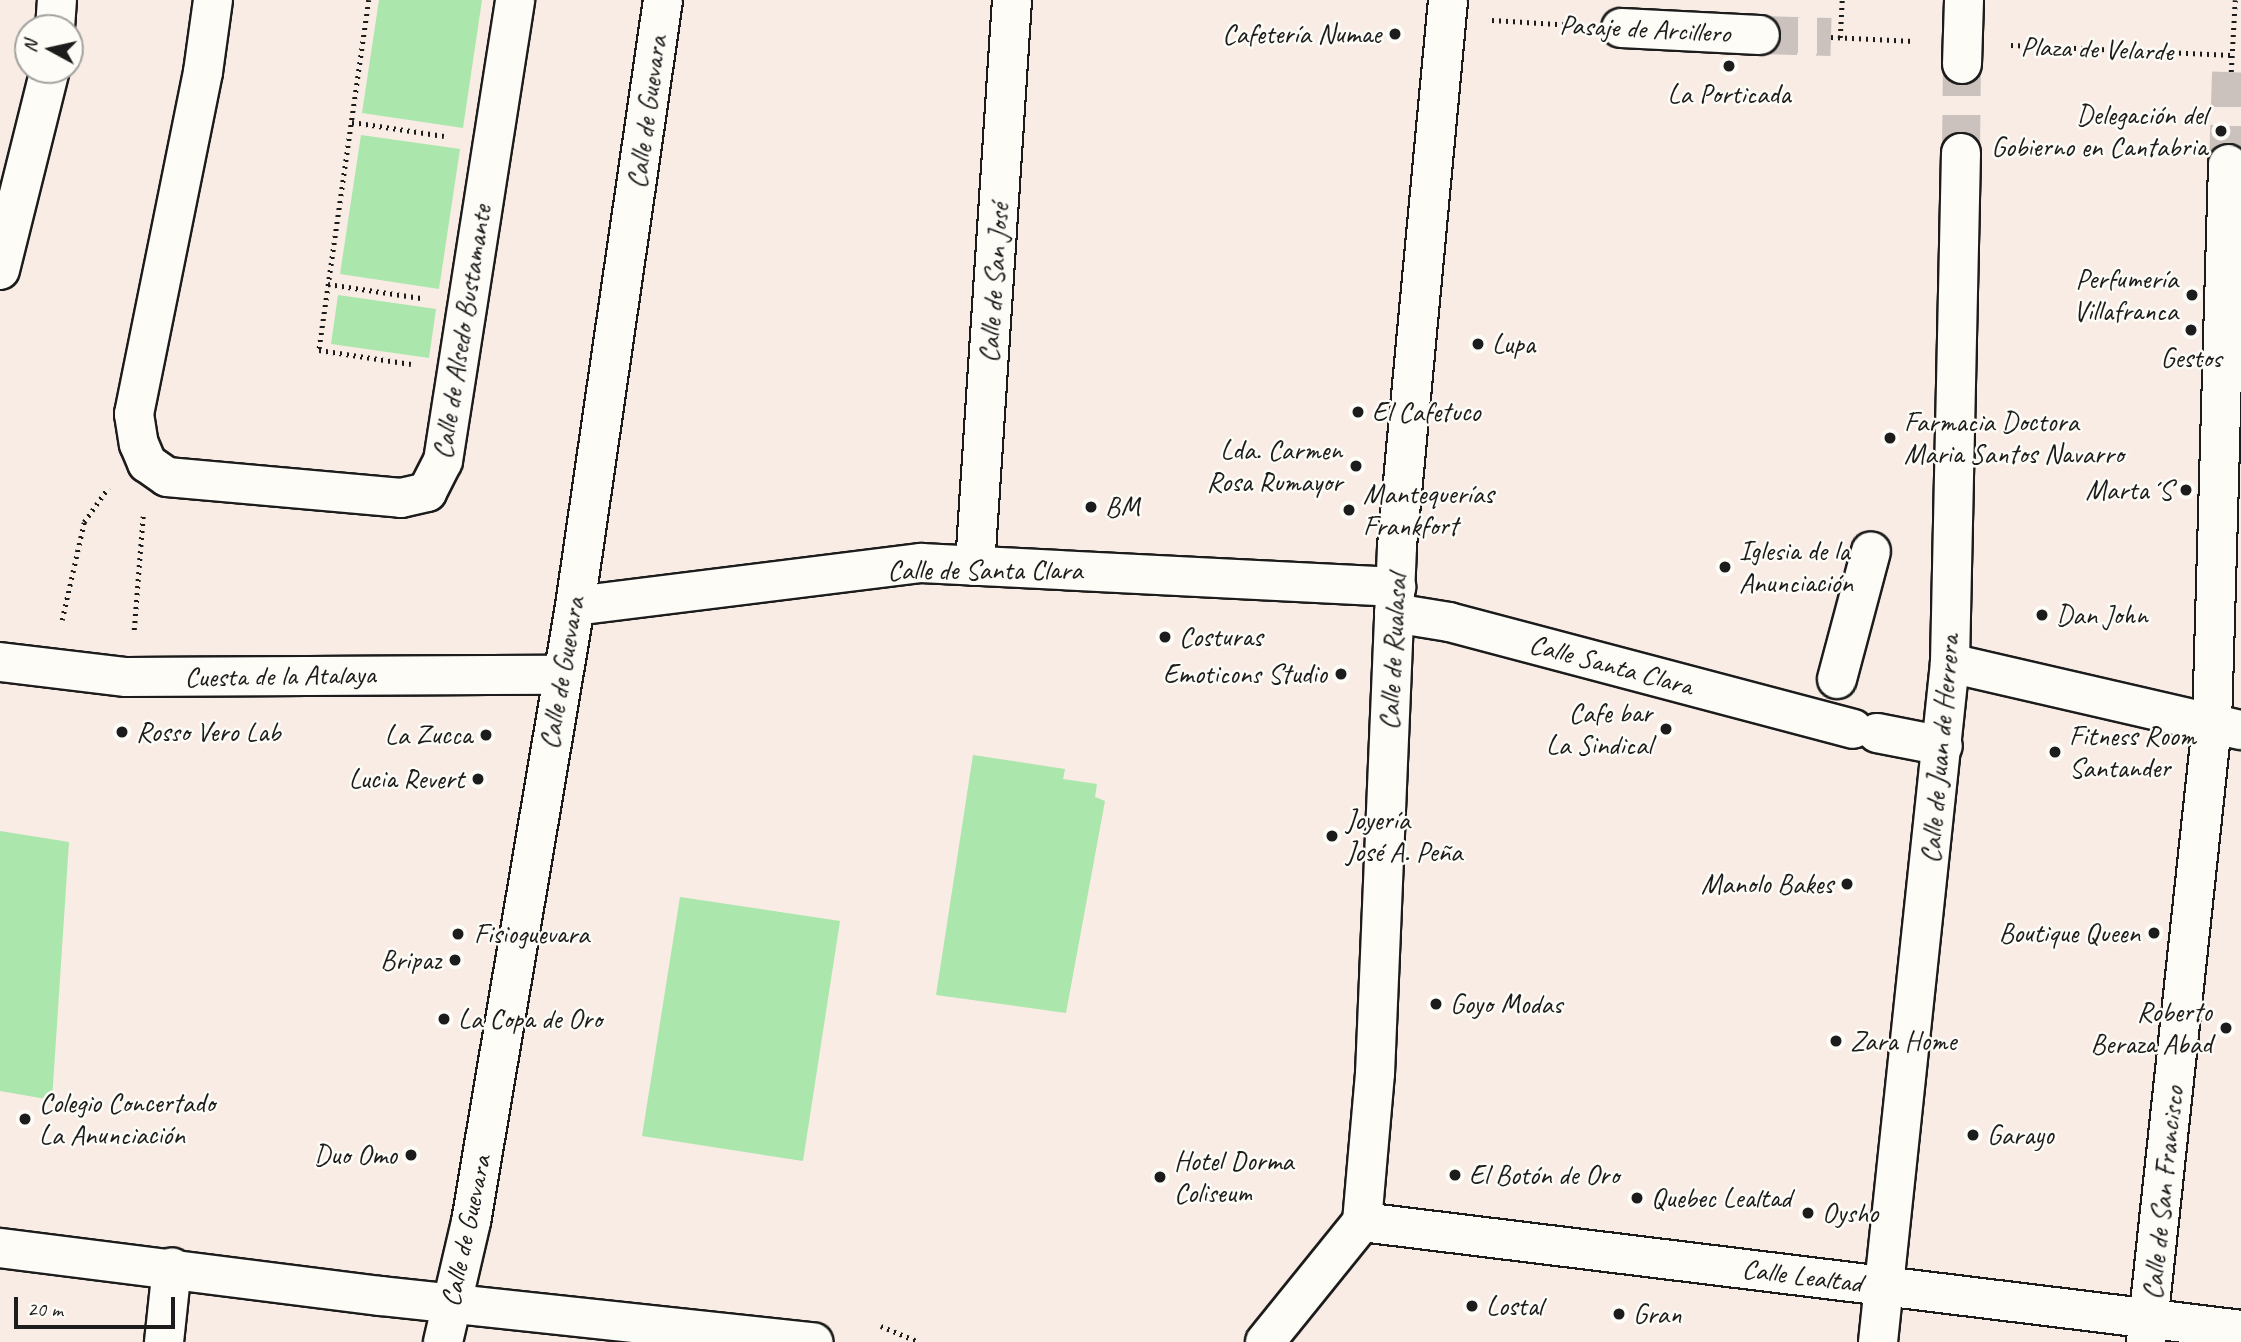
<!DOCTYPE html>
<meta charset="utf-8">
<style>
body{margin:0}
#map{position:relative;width:2241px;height:1342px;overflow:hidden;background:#f8ece5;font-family:Caveat,sans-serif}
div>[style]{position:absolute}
.green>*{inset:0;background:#abe6ac}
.pedestrian-tunnel>*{height:38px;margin-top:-19px;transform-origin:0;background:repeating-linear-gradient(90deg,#ccc2bd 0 38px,transparent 0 57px)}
.minor-tunnel>*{height:38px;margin-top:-19px;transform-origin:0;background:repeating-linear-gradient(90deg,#ccc2bd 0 38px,transparent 0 57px)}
.path>*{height:4.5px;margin-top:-2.25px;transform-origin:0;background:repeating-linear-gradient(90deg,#1c1c1c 0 2px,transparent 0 7px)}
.roads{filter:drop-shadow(2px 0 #1c1c1c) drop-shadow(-2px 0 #1c1c1c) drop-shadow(0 2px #1c1c1c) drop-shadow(0 -2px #1c1c1c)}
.pedestrian>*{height:38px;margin:-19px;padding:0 19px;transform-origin:19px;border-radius:19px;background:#fdfcf7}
.minor>*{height:38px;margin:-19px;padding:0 19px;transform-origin:19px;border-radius:19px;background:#fdfcf7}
.dots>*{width:19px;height:19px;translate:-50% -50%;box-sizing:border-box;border:4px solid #fdfcf7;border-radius:50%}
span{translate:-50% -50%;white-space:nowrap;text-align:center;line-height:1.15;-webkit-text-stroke:5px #fdfcf7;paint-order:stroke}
.street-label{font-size:28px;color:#1c1c1c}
.poi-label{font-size:28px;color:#1c1c1c}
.right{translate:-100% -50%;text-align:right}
.left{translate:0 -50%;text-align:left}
.north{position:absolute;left:14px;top:14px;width:70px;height:70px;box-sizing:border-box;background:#fdfcf7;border:2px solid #a3a29f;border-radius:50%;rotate:278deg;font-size:19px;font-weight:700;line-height:28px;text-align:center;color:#1c1c1c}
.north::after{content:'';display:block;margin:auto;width:24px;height:32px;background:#1c1c1c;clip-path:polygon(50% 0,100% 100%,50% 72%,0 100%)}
.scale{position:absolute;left:14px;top:1297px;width:161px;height:32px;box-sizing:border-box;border:4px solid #1c1c1c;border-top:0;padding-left:9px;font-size:21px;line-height:24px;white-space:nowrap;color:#1c1c1c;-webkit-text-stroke:5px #fdfcf7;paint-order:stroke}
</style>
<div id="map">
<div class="green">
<i style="clip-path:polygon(379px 0,482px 0,463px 128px,362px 113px)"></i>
<i style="clip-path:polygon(361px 135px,460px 149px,439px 289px,340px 274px)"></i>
<i style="clip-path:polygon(338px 295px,436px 309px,429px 358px,331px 344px)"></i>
<i style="clip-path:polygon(973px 755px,1065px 769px,1063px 779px,1097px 784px,1095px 797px,1105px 801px,1066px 1013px,936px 995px)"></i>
<i style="clip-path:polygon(0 831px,69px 842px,52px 1100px,0 1091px)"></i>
<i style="clip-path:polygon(680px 897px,840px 921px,803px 1161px,642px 1136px)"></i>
</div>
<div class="pedestrian-tunnel">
<i style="left:1760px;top:35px;width:71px;rotate:1.6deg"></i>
<i style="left:2228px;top:164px;width:92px;rotate:-88.1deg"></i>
</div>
<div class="minor-tunnel">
<i style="left:1961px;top:153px;width:89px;rotate:-89.4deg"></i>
</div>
<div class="path">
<i style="left:369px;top:0;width:354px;rotate:98.1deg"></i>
<i style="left:319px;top:350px;width:93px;rotate:8.7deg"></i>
<i style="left:1492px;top:20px;width:82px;rotate:3.5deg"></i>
<i style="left:1831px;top:37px;width:83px;rotate:2.8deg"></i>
<i style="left:1840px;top:38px;width:38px;rotate:-87deg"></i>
<i style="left:2011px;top:45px;width:221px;rotate:2.6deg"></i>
<i style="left:2231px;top:72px;width:72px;rotate:-86.8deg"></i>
<i style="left:352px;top:122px;width:93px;rotate:8.7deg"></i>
<i style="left:328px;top:284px;width:94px;rotate:8.6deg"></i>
<i style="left:62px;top:620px;width:100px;rotate:-77.3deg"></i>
<i style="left:84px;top:522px;width:42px;rotate:-54.8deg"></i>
<i style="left:134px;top:630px;width:114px;rotate:-85.5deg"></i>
<i style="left:881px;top:1326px;width:41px;rotate:22.8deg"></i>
</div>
<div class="roads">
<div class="pedestrian">
<i style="left:1621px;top:28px;width:139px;rotate:2.9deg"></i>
<i style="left:1394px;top:613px;width:56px;rotate:9.3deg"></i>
<i style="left:1449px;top:622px;width:418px;rotate:14.8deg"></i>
<i style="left:1837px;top:679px;width:132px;rotate:-75.1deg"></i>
<i style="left:1877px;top:733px;width:67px;rotate:11.1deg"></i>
<i style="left:1878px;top:1342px;width:683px;rotate:-83.95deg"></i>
<i style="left:2146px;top:1342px;width:622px;rotate:-83.9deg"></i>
<i style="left:2212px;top:724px;width:560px;rotate:-88.36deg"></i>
</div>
<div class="minor">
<i style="left:213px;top:0;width:73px;rotate:97.9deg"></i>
<i style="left:203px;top:72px;width:349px;rotate:101.4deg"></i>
<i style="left:134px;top:414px;width:30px;rotate:81deg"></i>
<i style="left:139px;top:444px;width:21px;rotate:67deg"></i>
<i style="left:147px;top:463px;width:24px;rotate:35deg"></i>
<i style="left:167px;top:477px;width:235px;rotate:5.1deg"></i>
<i style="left:401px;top:498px;width:27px;rotate:-13deg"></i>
<i style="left:427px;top:492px;width:35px;rotate:-63deg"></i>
<i style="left:443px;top:461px;width:467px;rotate:-81.1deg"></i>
<i style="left:55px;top:28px;width:28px;rotate:-86deg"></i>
<i style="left:1962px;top:64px;width:64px;rotate:-88.2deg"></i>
<i style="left:1961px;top:153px;width:510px;rotate:91.24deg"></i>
<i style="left:1950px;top:663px;width:299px;rotate:13deg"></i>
<i style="left:0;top:270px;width:206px;rotate:-76deg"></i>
<i style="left:975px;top:566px;width:567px;rotate:-86.26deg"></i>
<i style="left:575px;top:606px;width:349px;rotate:-7.1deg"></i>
<i style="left:921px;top:563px;width:476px;rotate:2.9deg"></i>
<i style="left:0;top:662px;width:127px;rotate:6.8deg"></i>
<i style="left:126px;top:677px;width:435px;rotate:-0.3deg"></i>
<i style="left:1362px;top:1222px;width:149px;rotate:-85deg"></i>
<i style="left:1375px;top:1074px;width:528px;rotate:-87.61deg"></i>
<i style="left:1397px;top:546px;width:548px;rotate:-84.66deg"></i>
<i style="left:1362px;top:1222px;width:886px;rotate:7deg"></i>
<i style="left:0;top:1248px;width:383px;rotate:7.2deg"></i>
<i style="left:380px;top:1296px;width:436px;rotate:6.1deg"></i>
<i style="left:164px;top:1342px;width:75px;rotate:-83.9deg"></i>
<i style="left:443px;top:1342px;width:123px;rotate:-76.9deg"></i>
<i style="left:471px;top:1222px;width:625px;rotate:-80.42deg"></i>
<i style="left:575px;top:606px;width:612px;rotate:-81.74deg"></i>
<i style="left:1265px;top:1342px;width:154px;rotate:-51.1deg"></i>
</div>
</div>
<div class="dots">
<i style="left:1395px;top:34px;background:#1c1c1c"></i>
<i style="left:1729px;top:66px;background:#1c1c1c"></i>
<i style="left:2221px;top:131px;background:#1c1c1c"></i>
<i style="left:2192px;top:295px;background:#1c1c1c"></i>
<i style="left:2191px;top:330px;background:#1c1c1c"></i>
<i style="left:1478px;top:344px;background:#1c1c1c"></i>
<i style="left:1358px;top:412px;background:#1c1c1c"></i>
<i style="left:1890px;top:438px;background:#1c1c1c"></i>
<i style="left:1356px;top:466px;background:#1c1c1c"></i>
<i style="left:2186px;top:490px;background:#1c1c1c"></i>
<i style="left:1091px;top:507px;background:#1c1c1c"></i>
<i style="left:1349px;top:510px;background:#1c1c1c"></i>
<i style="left:1725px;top:567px;background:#1c1c1c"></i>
<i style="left:2042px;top:615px;background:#1c1c1c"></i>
<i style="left:1165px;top:637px;background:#1c1c1c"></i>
<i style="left:1341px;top:674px;background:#1c1c1c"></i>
<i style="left:1666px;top:729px;background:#1c1c1c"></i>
<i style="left:122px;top:732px;background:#1c1c1c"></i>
<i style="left:486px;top:735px;background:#1c1c1c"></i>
<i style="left:2055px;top:752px;background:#1c1c1c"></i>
<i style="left:478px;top:779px;background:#1c1c1c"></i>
<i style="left:1332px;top:836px;background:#1c1c1c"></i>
<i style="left:1847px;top:884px;background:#1c1c1c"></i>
<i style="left:2154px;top:933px;background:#1c1c1c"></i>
<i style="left:458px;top:934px;background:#1c1c1c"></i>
<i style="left:455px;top:960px;background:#1c1c1c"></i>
<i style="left:1436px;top:1004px;background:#1c1c1c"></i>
<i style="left:444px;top:1019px;background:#1c1c1c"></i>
<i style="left:2226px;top:1028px;background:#1c1c1c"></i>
<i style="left:1836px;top:1041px;background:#1c1c1c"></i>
<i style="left:25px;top:1119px;background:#1c1c1c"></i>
<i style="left:1973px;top:1135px;background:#1c1c1c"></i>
<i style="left:411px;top:1155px;background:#1c1c1c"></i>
<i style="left:1455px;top:1175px;background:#1c1c1c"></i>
<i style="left:1160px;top:1177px;background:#1c1c1c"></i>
<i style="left:1637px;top:1198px;background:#1c1c1c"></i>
<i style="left:1808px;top:1213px;background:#1c1c1c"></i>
<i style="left:1472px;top:1306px;background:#1c1c1c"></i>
<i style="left:1619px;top:1314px;background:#1c1c1c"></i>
</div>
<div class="street-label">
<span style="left:1645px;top:29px;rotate:3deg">Pasaje de Arcillero</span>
<span style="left:2097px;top:49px;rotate:2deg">Plaza de Velarde</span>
<span style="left:647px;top:112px;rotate:-82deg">Calle de Guevara</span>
<span style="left:994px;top:283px;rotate:-86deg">Calle de San José</span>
<span style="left:462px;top:332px;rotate:-81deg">Calle de Alsedo Bustamante</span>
<span style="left:985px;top:570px">Calle de Santa Clara</span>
<span style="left:1393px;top:652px;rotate:-87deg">Calle de Rualasal</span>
<span style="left:1611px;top:665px;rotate:15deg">Calle Santa Clara</span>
<span style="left:562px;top:673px;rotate:-80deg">Calle de Guevara</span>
<span style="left:280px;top:676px;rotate:-1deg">Cuesta de la Atalaya</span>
<span style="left:1940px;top:749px;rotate:-85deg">Calle de Juan de Herrera</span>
<span style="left:2163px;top:1193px;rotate:-84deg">Calle de San Francisco</span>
<span style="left:466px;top:1231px;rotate:-78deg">Calle de Guevara</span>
<span style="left:1802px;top:1276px;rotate:7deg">Calle Lealtad</span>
</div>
<div class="poi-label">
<span class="right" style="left:1381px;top:34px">Cafetería Numae</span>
<span style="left:1729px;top:94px">La Porticada</span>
<span class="right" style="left:2207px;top:131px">Delegación del<br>Gobierno en Cantabria</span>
<span class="right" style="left:2178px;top:295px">Perfumería<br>Villafranca</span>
<span class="left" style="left:1492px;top:344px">Lupa</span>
<span style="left:2191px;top:358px">Gestos</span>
<span class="left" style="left:1372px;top:412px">El Cafetuco</span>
<span class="left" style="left:1904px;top:438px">Farmacia Doctora<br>Maria Santos Navarro</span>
<span class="right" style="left:1342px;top:466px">Lda. Carmen<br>Rosa Rumayor</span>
<span class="right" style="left:2172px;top:490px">Marta´S</span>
<span class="left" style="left:1363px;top:510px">Mantequerías<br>Frankfort</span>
<span class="left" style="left:1105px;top:507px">BM</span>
<span class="left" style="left:1739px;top:567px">Iglesia de la<br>Anunciación</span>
<span class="left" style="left:2056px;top:615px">Dan John</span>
<span class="left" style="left:1179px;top:637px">Costuras</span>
<span class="right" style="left:1327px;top:674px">Emoticons Studio</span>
<span class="right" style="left:1652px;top:729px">Cafe bar<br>La Sindical</span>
<span class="left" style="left:136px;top:732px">Rosso Vero Lab</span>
<span class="right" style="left:472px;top:735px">La Zucca</span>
<span class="left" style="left:2069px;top:752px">Fitness Room<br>Santander</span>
<span class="right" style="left:464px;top:779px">Lucia Revert</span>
<span class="left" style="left:1346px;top:836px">Joyería<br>José A. Peña</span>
<span class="right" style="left:1833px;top:884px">Manolo Bakes</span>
<span class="right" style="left:2140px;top:933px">Boutique Queen</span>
<span class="left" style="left:474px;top:934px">Fisioguevara</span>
<span class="right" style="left:441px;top:960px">Bripaz</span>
<span class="left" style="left:1450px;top:1004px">Goyo Modas</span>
<span class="right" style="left:2212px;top:1028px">Roberto<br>Beraza Abad</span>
<span class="left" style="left:458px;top:1019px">La Copa de Oro</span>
<span class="left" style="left:1850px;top:1041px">Zara Home</span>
<span class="left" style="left:39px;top:1119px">Colegio Concertado<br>La Anunciación</span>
<span class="left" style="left:1987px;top:1135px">Garayo</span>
<span class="right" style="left:397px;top:1155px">Duo Omo</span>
<span class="left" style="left:1174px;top:1177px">Hotel Dorma<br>Coliseum</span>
<span class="left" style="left:1469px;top:1175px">El Botón de Oro</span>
<span class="left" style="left:1651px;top:1198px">Quebec Lealtad</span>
<span class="left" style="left:1822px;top:1213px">Oysho</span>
<span class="left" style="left:1486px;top:1306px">Lostal</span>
<span class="left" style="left:1633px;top:1314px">Gran</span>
</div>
<div class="north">N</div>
<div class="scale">20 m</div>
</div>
